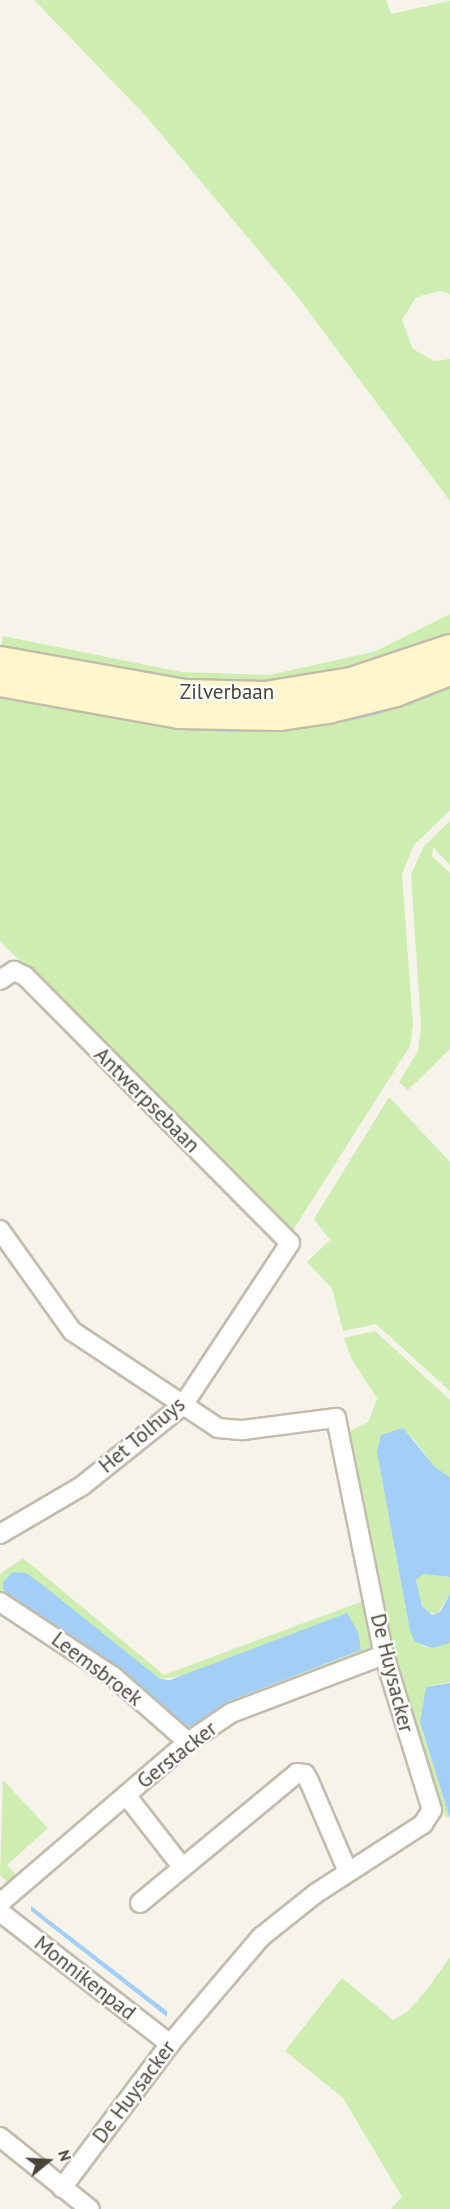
<!DOCTYPE html>
<style>
body{margin:0}
#map{position:relative;width:450px;height:2209px;overflow:hidden;background:#f6f3ea;font-family:"PT Sans",sans-serif}
div>[style]{position:absolute}
.green>*{inset:0;background:#ceedb1}
.water>*{inset:0;background:#a3cff6}
.stream>*{height:5px;margin:-2.5px;padding:0 2.5px;transform-origin:2.5px;border-radius:2.5px;background:#a3cff6}
.roads{filter:drop-shadow(2px 0 #c3bcac) drop-shadow(-2px 0 #c3bcac) drop-shadow(0 2px #c3bcac) drop-shadow(0 -2px #c3bcac)}
.minor>*{height:18px;margin:-9px;padding:0 9px;transform-origin:9px;border-radius:9px;background:#fff}
.secondary>*{height:26px;margin:-13px;padding:0 13px;transform-origin:13px;border-radius:13px;background:#fff6cb}
span{translate:-50% -50%;white-space:nowrap;text-align:center;line-height:1.15;-webkit-text-stroke:4.5px #fff;paint-order:stroke}
.street-label{font-size:21px;color:#4b4537}
.north{position:absolute;left:18px;top:2131px;width:60px;height:60px;-webkit-text-stroke:4px #fff;paint-order:stroke;rotate:72deg;font-size:16px;font-weight:700;line-height:24px;text-align:center;color:#4b4537}
.north::after{content:'';display:block;margin:auto;width:21px;height:27px;background:#4b4537;clip-path:polygon(50% 0,100% 100%,50% 72%,0 100%)}
</style>
<div id="map">
<div class="green">
<i style="clip-path:polygon(34px 0,386px 0,391px 14px,450px 1px,450px 294px,441px 291px,416px 297px,402px 320px,413px 349px,434px 361px,450px 359px,450px 501px,297px 296px,145px 115px)"></i>
<i style="clip-path:polygon(450px 614px,450px 642px,395px 664px,225px 691px,0 657px,3px 636px,181px 672px,269px 675px,374px 652px)"></i>
<i style="clip-path:polygon(450px 677px,450px 810px,414px 845px,402px 874px,413px 1026px,410px 1046px,290px 1235px,0 941px,0 688px,134px 712px)"></i>
<i style="clip-path:polygon(450px 821px,450px 865px,433px 847px,432px 856px,450px 873px,450px 1049px,408px 1090px,399px 1082px,418px 1051px,421px 1026px,411px 875px,424px 846px)"></i>
<i style="clip-path:polygon(389px 1097px,450px 1162px,450px 1391px,376px 1324px,343px 1331px,332px 1288px,307px 1262px,330px 1240px,314px 1219px)"></i>
<i style="clip-path:polygon(375px 1331px,450px 1400px,450px 1477px,435px 1467px,412px 1437px,379px 1462px,410px 1631px,424px 1647px,450px 1643px,450px 1682px,426px 1687px,420px 1722px,449px 1816px,446px 1818px,405px 1713px,347px 1433px,369px 1421px,377px 1398px,351px 1358px,344px 1338px)"></i>
<i style="clip-path:polygon(evenodd,23px 1558px,164px 1675px,363px 1601px,368px 1603px,375px 1649px,192px 1736px,0 1593px,0 1574px,23px 1558px,3px 1589px,160px 1679px,361px 1650px,227px 1702px,191px 1728px,3px 1589px)"></i>
<i style="clip-path:polygon(423px 1574px,450px 1577px,450px 1594px,437px 1614px,426px 1612px,420px 1600px,416px 1580px)"></i>
<i style="clip-path:polygon(3px 1780px,48px 1828px,7px 1865px,18px 1877px,9px 1884px,0 1875px)"></i>
<i style="clip-path:polygon(450px 1957px,450px 2209px,391px 2209px,402px 2197px,343px 2098px,285px 2051px,342px 1978px,393px 2020px,407px 2012px,426px 1991px)"></i>
</div>
<div class="water">
<i style="clip-path:polygon(403px 1428px,435px 1467px,450px 1477px,450px 1577px,423px 1574px,416px 1580px,422px 1606px,432px 1615px,440px 1612px,450px 1594px,450px 1643px,432px 1648px,415px 1642px,410px 1631px,377px 1452px,381px 1435px)"></i>
<i style="clip-path:polygon(13px 1572px,26px 1573px,44px 1586px,160px 1679px,170px 1680px,347px 1613px,358px 1632px,361px 1650px,227px 1702px,199px 1724px,187px 1727px,108px 1663px,10px 1596px,3px 1589px,3px 1582px)"></i>
<i style="clip-path:polygon(450px 1683px,450px 1819px,420px 1722px,426px 1687px)"></i>
<i style="clip-path:polygon(31px 1906px,167px 2011px,167px 2017px,31px 1911px)"></i>
</div>
<div class="stream">
<i style="left:401px;top:704px;width:30px;rotate:-20deg"></i>
<i style="left:343px;top:719px;width:39px;rotate:-13deg"></i>
<i style="left:188px;top:727px;width:47px;rotate:2.4deg"></i>
</div>
<div class="roads">
<div class="minor">
<i style="left:0;top:980px;width:17px;rotate:-33deg"></i>
<i style="left:14px;top:971px;width:12px;rotate:24deg"></i>
<i style="left:25px;top:976px;width:376px;rotate:45.2deg"></i>
<i style="left:290px;top:1243px;width:194px;rotate:123.4deg"></i>
<i style="left:183px;top:1405px;width:129px;rotate:141.3deg"></i>
<i style="left:82px;top:1486px;width:95px;rotate:149.7deg"></i>
<i style="left:0;top:1230px;width:124px;rotate:54.5deg"></i>
<i style="left:72px;top:1331px;width:175px;rotate:33.6deg"></i>
<i style="left:218px;top:1428px;width:25px;rotate:5deg"></i>
<i style="left:243px;top:1430px;width:94px;rotate:-7.4deg"></i>
<i style="left:336px;top:1418px;width:242px;rotate:78.6deg"></i>
<i style="left:384px;top:1655px;width:162px;rotate:72.8deg"></i>
<i style="left:432px;top:1810px;width:17px;rotate:123deg"></i>
<i style="left:423px;top:1824px;width:129px;rotate:147.1deg"></i>
<i style="left:315px;top:1894px;width:69px;rotate:141.5deg"></i>
<i style="left:261px;top:1937px;width:140px;rotate:130.4deg"></i>
<i style="left:170px;top:2044px;width:180px;rotate:126.9deg"></i>
<i style="left:0;top:1602px;width:136px;rotate:33.3deg"></i>
<i style="left:114px;top:1677px;width:98px;rotate:41.3deg"></i>
<i style="left:126px;top:1795px;width:91px;rotate:52.1deg"></i>
<i style="left:0;top:1903px;width:248px;rotate:-40.6deg"></i>
<i style="left:188px;top:1742px;width:52px;rotate:-34deg"></i>
<i style="left:231px;top:1713px;width:164px;rotate:-20.8deg"></i>
<i style="left:140px;top:1903px;width:204px;rotate:-39.6deg"></i>
<i style="left:297px;top:1773px;width:8px;rotate:7deg"></i>
<i style="left:305px;top:1774px;width:8px;rotate:60deg"></i>
<i style="left:309px;top:1781px;width:99px;rotate:66.8deg"></i>
<i style="left:0;top:1912px;width:215px;rotate:37.8deg"></i>
<i style="left:0;top:2137px;width:115px;rotate:38.7deg"></i>
</div>
<div class="secondary">
<i style="left:0;top:660px;width:188px;rotate:10.1deg"></i>
<i style="left:185px;top:693px;width:80px;rotate:1.4deg"></i>
<i style="left:265px;top:695px;width:87px;rotate:-9.2deg"></i>
<i style="left:351px;top:681px;width:104px;rotate:-18.4deg"></i>
<i style="left:0;top:683px;width:182px;rotate:10.1deg"></i>
<i style="left:179px;top:715px;width:101px;rotate:1.1deg"></i>
<i style="left:280px;top:717px;width:49px;rotate:-8.3deg"></i>
<i style="left:328px;top:710px;width:70px;rotate:-14deg"></i>
<i style="left:396px;top:693px;width:58px;rotate:-21.3deg"></i>
</div>
</div>
<div class="street-label">
<span style="left:227px;top:692px">Zilverbaan</span>
<span style="left:147px;top:1100px;rotate:45deg">Antwerpsebaan</span>
<span style="left:142px;top:1435px;rotate:-40deg">Het Tolhuys</span>
<span style="left:97px;top:1669px;rotate:37deg">Leemsbroek</span>
<span style="left:392px;top:1673px;rotate:76deg">De Huysacker</span>
<span style="left:177px;top:1755px;rotate:-38deg">Gerstacker</span>
<span style="left:85px;top:1978px;rotate:38deg">Monnikenpad</span>
<span style="left:134px;top:2092px;rotate:-53deg">De Huysacker</span>
</div>
<div class="north">N</div>
</div>
